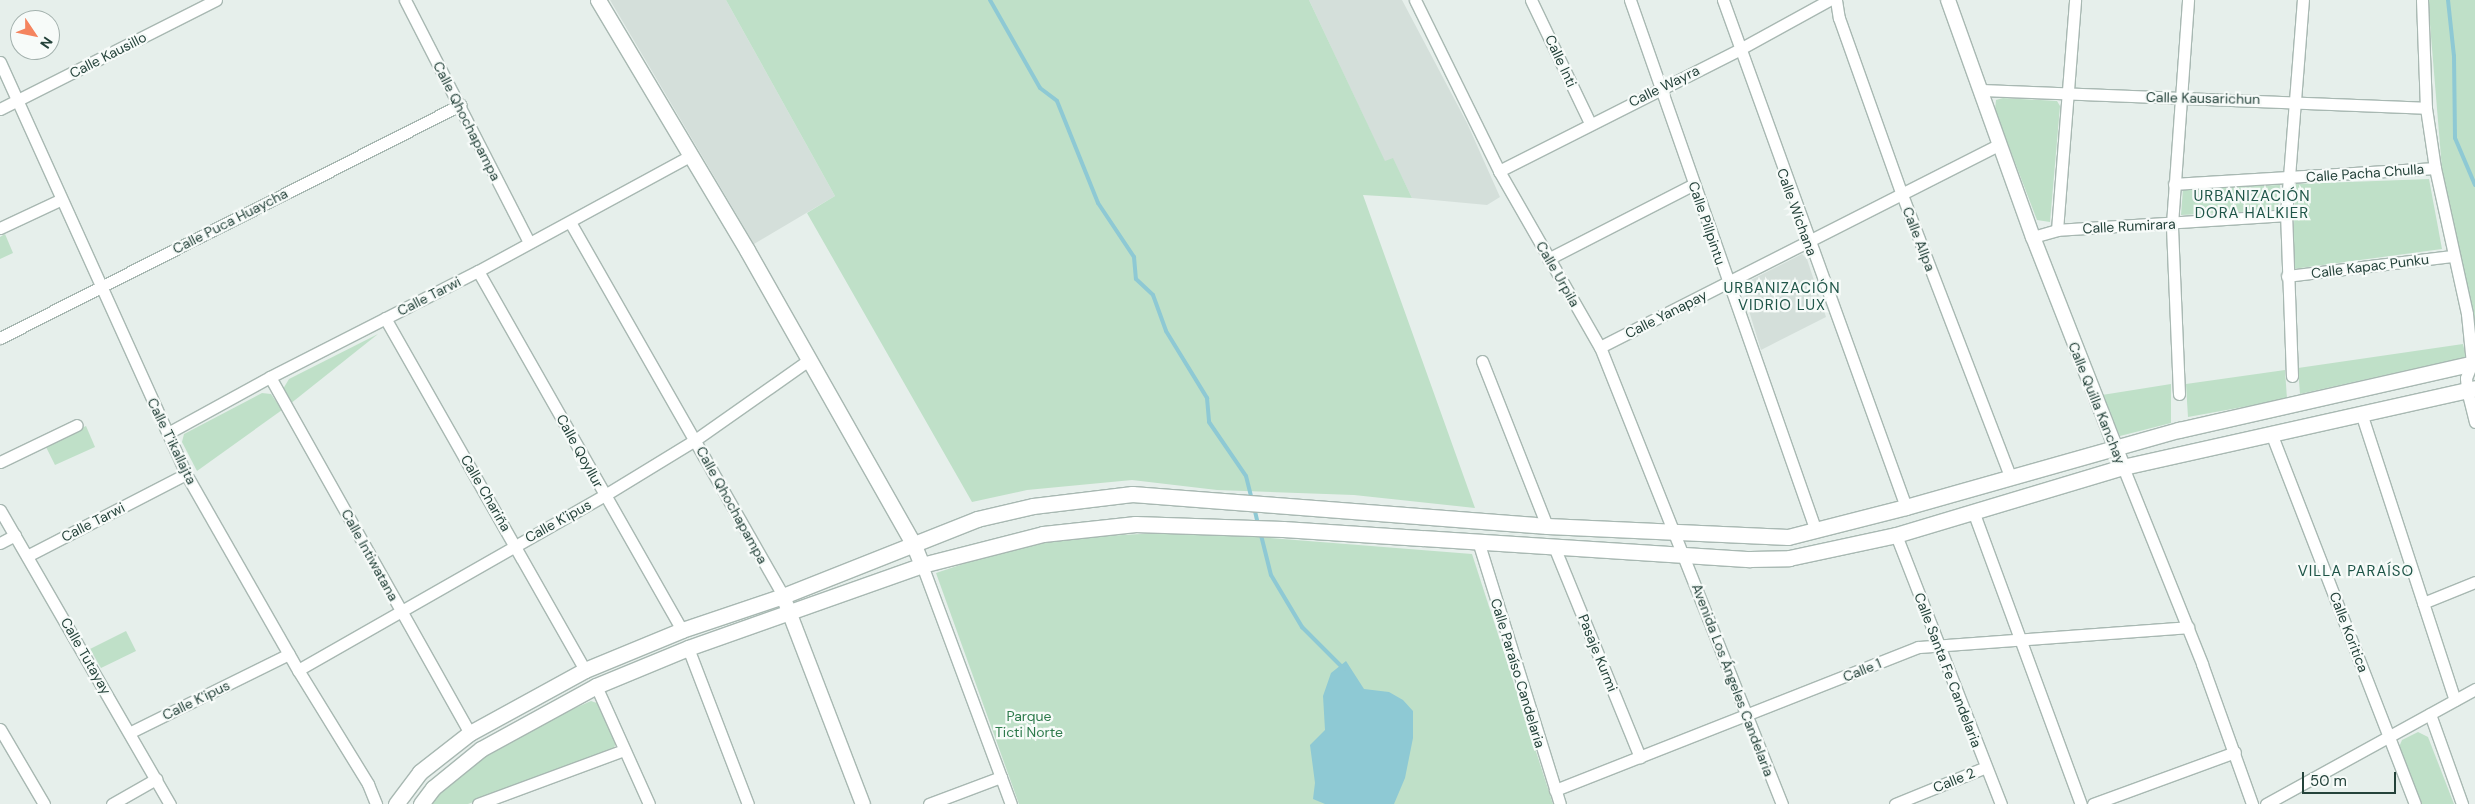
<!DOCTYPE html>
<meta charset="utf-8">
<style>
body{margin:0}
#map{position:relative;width:2475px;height:804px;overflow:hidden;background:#e6efeb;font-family:"DM Sans",sans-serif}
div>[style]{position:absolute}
.built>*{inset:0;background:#d4dfda}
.green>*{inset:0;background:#bfe0c8}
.water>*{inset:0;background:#8ec9d4}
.stream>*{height:4px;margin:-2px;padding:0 2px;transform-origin:2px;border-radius:2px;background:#8ec9d4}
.roads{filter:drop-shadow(1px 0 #a8b8b2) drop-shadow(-1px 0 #a8b8b2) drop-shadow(0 1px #a8b8b2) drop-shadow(0 -1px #a8b8b2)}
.minor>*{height:11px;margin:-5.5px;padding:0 5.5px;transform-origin:5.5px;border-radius:5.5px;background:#fff}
.tertiary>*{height:14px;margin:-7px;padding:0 7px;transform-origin:7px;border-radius:7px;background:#fff}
.secondary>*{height:15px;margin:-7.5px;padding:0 7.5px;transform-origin:7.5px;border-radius:7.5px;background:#fff}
span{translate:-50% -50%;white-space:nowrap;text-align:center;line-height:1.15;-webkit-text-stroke:4.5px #f7fbf9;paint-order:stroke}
.street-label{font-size:14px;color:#24423a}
.park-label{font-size:14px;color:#2d7a4b}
.neighbourhood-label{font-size:15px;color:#1f5548;letter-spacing:1px}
.north{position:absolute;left:10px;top:10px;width:50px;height:50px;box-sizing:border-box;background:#f7fbf9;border:1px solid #a3b1ad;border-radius:50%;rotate:124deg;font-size:14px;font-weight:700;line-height:20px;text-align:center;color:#24423a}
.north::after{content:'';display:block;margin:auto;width:18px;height:22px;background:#f4845f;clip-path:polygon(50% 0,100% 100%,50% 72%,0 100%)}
.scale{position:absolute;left:2302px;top:772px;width:94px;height:22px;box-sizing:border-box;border:2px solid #24423a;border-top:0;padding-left:6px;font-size:15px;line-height:18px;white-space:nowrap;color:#24423a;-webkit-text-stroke:4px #f7fbf9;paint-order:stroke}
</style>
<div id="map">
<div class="built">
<i style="clip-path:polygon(610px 0,726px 0,835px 196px,754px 244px)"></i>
<i style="clip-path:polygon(1309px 0,1402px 0,1467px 123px,1500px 197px,1487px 205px,1412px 198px,1393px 159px,1385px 162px)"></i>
<i style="clip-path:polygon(1802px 254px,1807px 259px,1826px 317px,1761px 350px,1742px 288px,1747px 282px)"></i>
</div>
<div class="green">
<i style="clip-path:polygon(726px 0,1309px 0,1385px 161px,1393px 158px,1412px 198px,1363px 195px,1475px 508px,1354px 495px,1217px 490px,1132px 480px,1027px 490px,972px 502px,807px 213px,835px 196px)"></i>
<i style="clip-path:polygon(2428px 0,2475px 0,2475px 326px,2442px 169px)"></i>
<i style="clip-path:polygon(2003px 98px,2057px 101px,2060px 106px,2050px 222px,2037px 220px,1995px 110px,1996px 100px)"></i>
<i style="clip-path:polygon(2429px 179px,2442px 249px,2293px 269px,2295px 184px)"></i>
<i style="clip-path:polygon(2280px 185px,2278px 210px,2181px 215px,2183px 189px)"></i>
<i style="clip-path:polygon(5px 234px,13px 253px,0 259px,0 237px)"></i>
<i style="clip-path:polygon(378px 334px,290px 404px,283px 389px,289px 379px)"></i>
<i style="clip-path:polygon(2463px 344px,2466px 357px,2300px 394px,2298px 368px)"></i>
<i style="clip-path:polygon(2285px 370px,2287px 399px,2188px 417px,2186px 384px)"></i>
<i style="clip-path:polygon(2171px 384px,2171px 423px,2120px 436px,2102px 395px)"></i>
<i style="clip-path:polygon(262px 393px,271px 394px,282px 410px,197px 471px,182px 442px,184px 434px)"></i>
<i style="clip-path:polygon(86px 426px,95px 447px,55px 465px,45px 445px)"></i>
<i style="clip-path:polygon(1160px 533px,1233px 535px,1472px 554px,1553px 804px,1019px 804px,936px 573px,987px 556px,1066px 538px)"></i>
<i style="clip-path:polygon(126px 631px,136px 651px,101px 668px,90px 649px)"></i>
<i style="clip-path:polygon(591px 701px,597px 703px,616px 742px,614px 748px,468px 804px,429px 804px,472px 764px,528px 729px)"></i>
<i style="clip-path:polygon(2418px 732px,2428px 737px,2454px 804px,2422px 804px,2399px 747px,2402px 740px)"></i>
</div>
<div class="water">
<i style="clip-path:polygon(1346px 661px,1364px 689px,1389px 692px,1403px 700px,1413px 711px,1413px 738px,1405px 778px,1394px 804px,1325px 804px,1313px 799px,1315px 783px,1310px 745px,1325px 730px,1323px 696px,1331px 673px)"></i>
</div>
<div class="stream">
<i style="left:990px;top:0;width:101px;rotate:60.4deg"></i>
<i style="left:1040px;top:88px;width:21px;rotate:37deg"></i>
<i style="left:1057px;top:101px;width:110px;rotate:68.1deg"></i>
<i style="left:1098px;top:203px;width:65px;rotate:56.3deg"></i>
<i style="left:1134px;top:257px;width:22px;rotate:85deg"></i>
<i style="left:1136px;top:279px;width:23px;rotate:43deg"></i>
<i style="left:1153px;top:295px;width:38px;rotate:70deg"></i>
<i style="left:1166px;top:331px;width:79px;rotate:58.5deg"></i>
<i style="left:1207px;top:398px;width:24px;rotate:85deg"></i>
<i style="left:1209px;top:422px;width:65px;rotate:55.6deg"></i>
<i style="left:1246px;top:476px;width:25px;rotate:76deg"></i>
<i style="left:2448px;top:0;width:56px;rotate:83.9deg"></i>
<i style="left:2454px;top:56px;width:82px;rotate:89.3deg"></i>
<i style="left:2455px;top:138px;width:51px;rotate:66.9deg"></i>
<i style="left:1254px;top:507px;width:17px;rotate:77deg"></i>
<i style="left:1260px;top:531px;width:45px;rotate:76deg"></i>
<i style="left:1271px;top:575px;width:61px;rotate:59.2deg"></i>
<i style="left:1302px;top:627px;width:59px;rotate:45deg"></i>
</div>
<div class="roads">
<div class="minor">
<i style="left:405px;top:0;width:272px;rotate:62.9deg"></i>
<i style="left:1415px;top:0;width:191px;rotate:63.8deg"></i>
<i style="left:1499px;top:171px;width:203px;rotate:60.2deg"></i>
<i style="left:1600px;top:347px;width:492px;rotate:68.3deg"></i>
<i style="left:1531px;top:0;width:136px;rotate:64.4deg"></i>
<i style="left:1630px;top:0;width:563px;rotate:70.7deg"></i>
<i style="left:1723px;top:0;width:539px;rotate:70.15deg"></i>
<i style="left:1836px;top:0;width:18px;rotate:81deg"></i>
<i style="left:1839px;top:18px;width:185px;rotate:70.4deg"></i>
<i style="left:1901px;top:192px;width:304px;rotate:69deg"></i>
<i style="left:2422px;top:0;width:108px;rotate:87.9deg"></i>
<i style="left:2426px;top:108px;width:61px;rotate:81.5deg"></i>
<i style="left:2435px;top:168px;width:149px;rotate:77.6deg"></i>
<i style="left:2467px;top:314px;width:49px;rotate:84.2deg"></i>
<i style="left:2472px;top:363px;width:16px;rotate:112deg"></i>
<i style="left:2466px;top:378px;width:12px;rotate:85deg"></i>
<i style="left:2467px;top:390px;width:33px;rotate:76deg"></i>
<i style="left:0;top:62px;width:452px;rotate:65.7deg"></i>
<i style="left:186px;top:474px;width:226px;rotate:60.3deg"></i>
<i style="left:298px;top:670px;width:134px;rotate:58.4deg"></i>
<i style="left:368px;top:784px;width:22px;rotate:68deg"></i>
<i style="left:1981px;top:90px;width:445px;rotate:2.3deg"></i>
<i style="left:0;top:109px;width:242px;rotate:-26.8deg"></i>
<i style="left:1499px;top:171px;width:270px;rotate:-26.8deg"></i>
<i style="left:1740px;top:49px;width:102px;rotate:-28.8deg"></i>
<i style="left:2174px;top:184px;width:261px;rotate:-3.5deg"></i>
<i style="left:570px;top:222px;width:430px;rotate:60.3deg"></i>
<i style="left:0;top:228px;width:66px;rotate:-25deg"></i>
<i style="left:2057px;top:230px;width:231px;rotate:-85.5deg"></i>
<i style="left:2033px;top:237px;width:25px;rotate:-16deg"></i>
<i style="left:2057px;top:230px;width:229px;rotate:-3.7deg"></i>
<i style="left:1548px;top:259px;width:164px;rotate:-27.2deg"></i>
<i style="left:478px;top:271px;width:413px;rotate:60.4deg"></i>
<i style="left:2287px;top:276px;width:167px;rotate:-6.9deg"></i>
<i style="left:385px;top:318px;width:405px;rotate:60.4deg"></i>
<i style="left:0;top:338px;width:516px;rotate:-26.86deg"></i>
<i style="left:1600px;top:347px;width:447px;rotate:-26.9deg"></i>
<i style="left:1482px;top:361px;width:177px;rotate:68.5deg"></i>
<i style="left:2292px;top:376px;width:161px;rotate:-92.1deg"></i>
<i style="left:2286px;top:215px;width:216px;rotate:-85.5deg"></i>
<i style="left:270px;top:377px;width:408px;rotate:60.7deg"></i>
<i style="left:2179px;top:394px;width:170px;rotate:-92.4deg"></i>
<i style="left:2172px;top:224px;width:225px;rotate:-85.9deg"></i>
<i style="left:2361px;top:413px;width:302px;rotate:71.9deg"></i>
<i style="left:168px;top:433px;width:116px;rotate:-28.8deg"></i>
<i style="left:270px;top:377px;width:233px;rotate:-27deg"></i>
<i style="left:478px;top:271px;width:241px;rotate:-28.5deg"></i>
<i style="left:2271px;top:433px;width:398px;rotate:68.8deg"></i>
<i style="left:0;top:462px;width:85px;rotate:-25.7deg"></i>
<i style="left:2123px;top:467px;width:212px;rotate:68.1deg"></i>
<i style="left:2202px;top:664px;width:149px;rotate:70.3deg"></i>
<i style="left:0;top:510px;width:340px;rotate:60deg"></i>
<i style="left:1973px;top:511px;width:312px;rotate:69.8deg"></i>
<i style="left:1896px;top:535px;width:289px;rotate:68.7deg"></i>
<i style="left:1478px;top:541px;width:275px;rotate:72.7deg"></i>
<i style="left:0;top:543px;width:17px;rotate:-28deg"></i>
<i style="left:1555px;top:549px;width:225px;rotate:67.8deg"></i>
<i style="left:27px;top:556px;width:179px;rotate:-27.3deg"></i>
<i style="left:922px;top:565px;width:255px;rotate:69.6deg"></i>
<i style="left:2423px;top:603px;width:56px;rotate:-22deg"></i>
<i style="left:688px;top:648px;width:167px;rotate:69deg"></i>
<i style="left:298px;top:670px;width:353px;rotate:-29.7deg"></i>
<i style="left:605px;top:495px;width:105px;rotate:-31.4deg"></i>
<i style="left:695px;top:440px;width:139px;rotate:-35.1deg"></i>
<i style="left:596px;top:686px;width:129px;rotate:65.8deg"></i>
<i style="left:2430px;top:714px;width:96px;rotate:70.4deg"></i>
<i style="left:0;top:729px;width:87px;rotate:59.6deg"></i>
<i style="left:131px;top:732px;width:176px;rotate:-26.3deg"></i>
<i style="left:1555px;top:790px;width:390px;rotate:-21.5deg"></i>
<i style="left:1918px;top:647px;width:271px;rotate:-4.2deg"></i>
<i style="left:112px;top:804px;width:51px;rotate:-29.6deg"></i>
<i style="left:478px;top:804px;width:156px;rotate:-20.3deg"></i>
<i style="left:929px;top:804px;width:77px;rotate:-20.6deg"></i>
<i style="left:1895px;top:804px;width:98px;rotate:-22.1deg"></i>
<i style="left:2093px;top:804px;width:151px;rotate:-20.1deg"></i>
<i style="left:2266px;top:804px;width:239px;rotate:-28.8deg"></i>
</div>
<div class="tertiary">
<i style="left:1948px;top:0;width:252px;rotate:70.3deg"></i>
<i style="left:2033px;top:237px;width:247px;rotate:68.6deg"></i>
<i style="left:783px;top:596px;width:223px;rotate:69deg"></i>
</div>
<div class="secondary">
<i style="left:598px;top:0;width:291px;rotate:59.2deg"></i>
<i style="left:747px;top:250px;width:337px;rotate:60.5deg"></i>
<i style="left:913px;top:543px;width:24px;rotate:68deg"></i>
<i style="left:396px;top:804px;width:40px;rotate:-53deg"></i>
<i style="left:420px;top:772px;width:63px;rotate:-38deg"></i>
<i style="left:470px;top:733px;width:131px;rotate:-28.7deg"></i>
<i style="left:585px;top:670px;width:105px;rotate:-22.4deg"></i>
<i style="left:682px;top:630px;width:107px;rotate:-18.6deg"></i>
<i style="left:783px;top:596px;width:209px;rotate:-21.6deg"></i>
<i style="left:977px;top:519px;width:57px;rotate:-13.1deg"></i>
<i style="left:1033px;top:506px;width:100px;rotate:-6.9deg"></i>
<i style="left:1132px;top:494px;width:416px;rotate:4.4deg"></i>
<i style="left:1547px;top:526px;width:241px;rotate:2.6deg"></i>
<i style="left:1788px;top:537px;width:122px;rotate:-14.3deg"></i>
<i style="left:1906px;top:507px;width:284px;rotate:-15.8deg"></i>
<i style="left:2179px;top:430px;width:303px;rotate:-12.8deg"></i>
<i style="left:421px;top:804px;width:20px;rotate:-53deg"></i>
<i style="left:433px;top:788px;width:62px;rotate:-39.1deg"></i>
<i style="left:481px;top:749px;width:131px;rotate:-28.7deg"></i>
<i style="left:596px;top:686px;width:100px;rotate:-22.4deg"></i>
<i style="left:688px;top:648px;width:248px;rotate:-19.5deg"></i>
<i style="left:922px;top:565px;width:125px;rotate:-14.4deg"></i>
<i style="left:1043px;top:534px;width:93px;rotate:-6.2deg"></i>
<i style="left:1135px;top:524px;width:148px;rotate:1.9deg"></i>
<i style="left:1283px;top:529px;width:468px;rotate:3.7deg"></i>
<i style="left:1750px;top:559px;width:39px;rotate:-1deg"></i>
<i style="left:1789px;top:558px;width:109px;rotate:-12.1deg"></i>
<i style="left:1896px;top:535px;width:237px;rotate:-16.7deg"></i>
<i style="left:2123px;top:467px;width:361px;rotate:-12.6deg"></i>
</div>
</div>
<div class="street-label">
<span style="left:108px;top:55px;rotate:-27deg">Calle Kausillo</span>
<span style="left:1561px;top:61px;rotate:65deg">Calle Inti</span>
<span style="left:1664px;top:86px;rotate:-26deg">Calle Wayra</span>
<span style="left:2203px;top:98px;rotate:1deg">Calle Kausarichun</span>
<span style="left:467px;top:121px;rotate:63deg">Calle Qhochapampa</span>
<span style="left:2365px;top:173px;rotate:-4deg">Calle Pacha Chulla</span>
<span style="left:1797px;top:212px;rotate:70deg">Calle Wichana</span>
<span style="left:230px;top:221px;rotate:-27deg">Calle Puca Huaycha</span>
<span style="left:1707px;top:223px;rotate:71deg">Calle Pillpintu</span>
<span style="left:2129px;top:226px;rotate:-3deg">Calle Rumirara</span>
<span style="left:1919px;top:239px;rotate:69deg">Calle Allpa</span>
<span style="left:2370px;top:266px;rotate:-7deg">Calle Kapac Punku</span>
<span style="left:1558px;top:274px;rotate:60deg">Calle Urpila</span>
<span style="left:429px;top:296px;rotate:-27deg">Calle Tarwi</span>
<span style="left:1666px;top:314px;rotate:-27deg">Calle Yanapay</span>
<span style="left:2097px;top:403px;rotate:68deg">Calle Quilla Kanchay</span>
<span style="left:172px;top:441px;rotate:64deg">Calle T'ikallajta</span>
<span style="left:580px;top:451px;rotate:61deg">Calle Qoyllur</span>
<span style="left:486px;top:493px;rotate:60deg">Calle Chariña</span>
<span style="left:732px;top:505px;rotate:61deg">Calle Qhochapampa</span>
<span style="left:558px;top:521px;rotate:-29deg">Calle K'ipus</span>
<span style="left:93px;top:522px;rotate:-27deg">Calle Tarwi</span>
<span style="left:370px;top:555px;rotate:61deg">Calle Intiwatana</span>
<span style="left:2349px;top:632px;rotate:69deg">Calle Koritica</span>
<span style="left:1598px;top:653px;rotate:68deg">Pasaje Kurmi</span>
<span style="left:86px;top:656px;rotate:60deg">Calle Tutayay</span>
<span style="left:1862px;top:670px;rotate:-22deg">Calle 1</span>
<span style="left:1948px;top:670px;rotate:69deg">Calle Santa Fe Candelaria</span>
<span style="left:1518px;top:673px;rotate:73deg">Calle Paraíso Candelaria</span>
<span style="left:1733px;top:680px;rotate:69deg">Avenida Los Ángeles Candelaria</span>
<span style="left:196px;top:700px;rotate:-26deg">Calle K'ipus</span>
<span style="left:1954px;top:780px;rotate:-22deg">Calle 2</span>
</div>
<div class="park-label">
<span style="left:1029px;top:724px">Parque<br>Ticti Norte</span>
</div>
<div class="neighbourhood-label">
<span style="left:2252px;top:205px">URBANIZACIÓN<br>DORA HALKIER</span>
<span style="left:1782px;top:297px">URBANIZACIÓN<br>VIDRIO LUX</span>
<span style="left:2356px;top:572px">VILLA PARAÍSO</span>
</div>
<div class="north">N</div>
<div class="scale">50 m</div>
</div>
